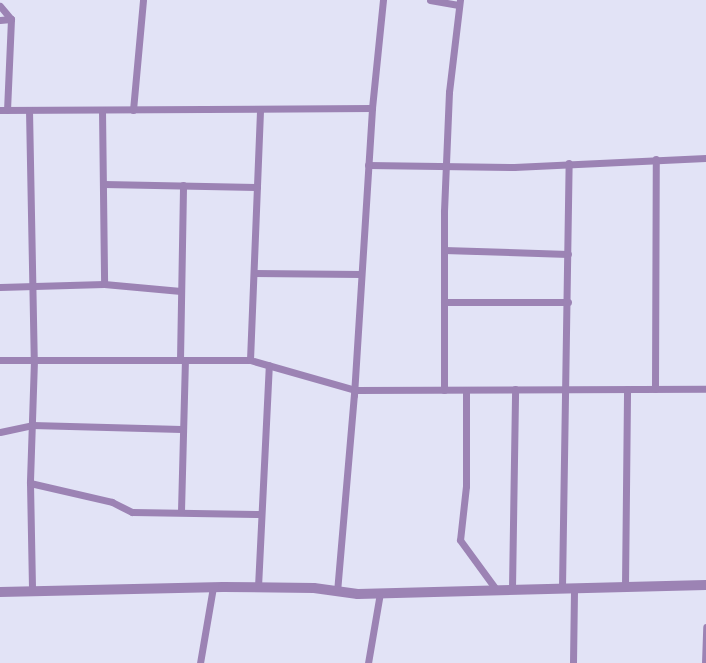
<!DOCTYPE html>
<style>
body{margin:0}
#map{position:relative;width:706px;height:663px;overflow:hidden;background:#e2e3f6;font-family:Karla,sans-serif}
div>[style]{position:absolute}
.minor>*{height:7px;margin:-3.5px;padding:0 3.5px;transform-origin:3.5px;border-radius:3.5px;background:#9c83b4}
.tertiary>*{height:10px;margin:-5px;padding:0 5px;transform-origin:5px;border-radius:5px;background:#9c83b4}
span{translate:-50% -50%;white-space:nowrap;text-align:center;line-height:1.15;-webkit-text-stroke:5px #e2e3f6;paint-order:stroke}
</style>
<div id="map">
<div class="minor">
<i style="left:430px;top:0;width:29px;rotate:10deg"></i>
<i style="left:0;top:6px;width:17px;rotate:50deg"></i>
<i style="left:11px;top:19px;width:91px;rotate:92.5deg"></i>
<i style="left:0;top:20px;width:11px;rotate:-5deg"></i>
<i style="left:0;top:110px;width:372px;rotate:-0.3deg"></i>
<i style="left:29px;top:110px;width:250px;rotate:88.9deg"></i>
<i style="left:34px;top:360px;width:123px;rotate:91.9deg"></i>
<i style="left:30px;top:483px;width:108px;rotate:88.9deg"></i>
<i style="left:102px;top:110px;width:174px;rotate:89.3deg"></i>
<i style="left:133px;top:110px;width:110px;rotate:-84.8deg"></i>
<i style="left:368px;top:165px;width:146px;rotate:0.8deg"></i>
<i style="left:514px;top:167px;width:192px;rotate:-2.7deg"></i>
<i style="left:104px;top:184px;width:153px;rotate:1.1deg"></i>
<i style="left:444px;top:250px;width:124px;rotate:1.8deg"></i>
<i style="left:254px;top:273px;width:107px;rotate:0.5deg"></i>
<i style="left:0;top:287px;width:104px;rotate:-1.7deg"></i>
<i style="left:104px;top:284px;width:77px;rotate:5.2deg"></i>
<i style="left:444px;top:302px;width:124px"></i>
<i style="left:0;top:360px;width:250px"></i>
<i style="left:250px;top:360px;width:109px;rotate:15.9deg"></i>
<i style="left:355px;top:390px;width:351px;rotate:-0.2deg"></i>
<i style="left:180px;top:360px;width:175px;rotate:-89deg"></i>
<i style="left:250px;top:360px;width:250px;rotate:-87.7deg"></i>
<i style="left:655px;top:389px;width:230px;rotate:-89.8deg"></i>
<i style="left:444px;top:390px;width:179px;rotate:-90deg"></i>
<i style="left:444px;top:211px;width:119px;rotate:-87.6deg"></i>
<i style="left:449px;top:92px;width:93px;rotate:-83.2deg"></i>
<i style="left:466px;top:390px;width:96px;rotate:90deg"></i>
<i style="left:466px;top:486px;width:54px;rotate:96.3deg"></i>
<i style="left:460px;top:540px;width:59px;rotate:53.9deg"></i>
<i style="left:0;top:432px;width:33px;rotate:-12deg"></i>
<i style="left:32px;top:425px;width:149px;rotate:1.5deg"></i>
<i style="left:30px;top:483px;width:84px;rotate:13deg"></i>
<i style="left:112px;top:502px;width:22px;rotate:27deg"></i>
<i style="left:132px;top:512px;width:128px;rotate:0.9deg"></i>
<i style="left:181px;top:511px;width:151px;rotate:-88.5deg"></i>
<i style="left:625px;top:586px;width:197px;rotate:-89.4deg"></i>
<i style="left:258px;top:587px;width:222px;rotate:-87.2deg"></i>
<i style="left:562px;top:587px;width:424px;rotate:-89.1deg"></i>
<i style="left:512px;top:588px;width:199px;rotate:-89.1deg"></i>
<i style="left:337px;top:592px;width:198px;rotate:-85.1deg"></i>
<i style="left:354px;top:395px;width:288px;rotate:-86.4deg"></i>
<i style="left:372px;top:108px;width:109px;rotate:-84.2deg"></i>
<i style="left:200px;top:663px;width:77px;rotate:-80.3deg"></i>
<i style="left:368px;top:663px;width:71px;rotate:-80.3deg"></i>
<i style="left:573px;top:663px;width:76px;rotate:-89.2deg"></i>
<i style="left:705px;top:663px;width:36px;rotate:-88deg"></i>
</div>
<div class="tertiary">
<i style="left:0;top:592px;width:223px;rotate:-1.3deg"></i>
<i style="left:223px;top:587px;width:91px;rotate:0.6deg"></i>
<i style="left:314px;top:588px;width:44px;rotate:7.8deg"></i>
<i style="left:358px;top:594px;width:348px;rotate:-1.5deg"></i>
</div>
</div>
